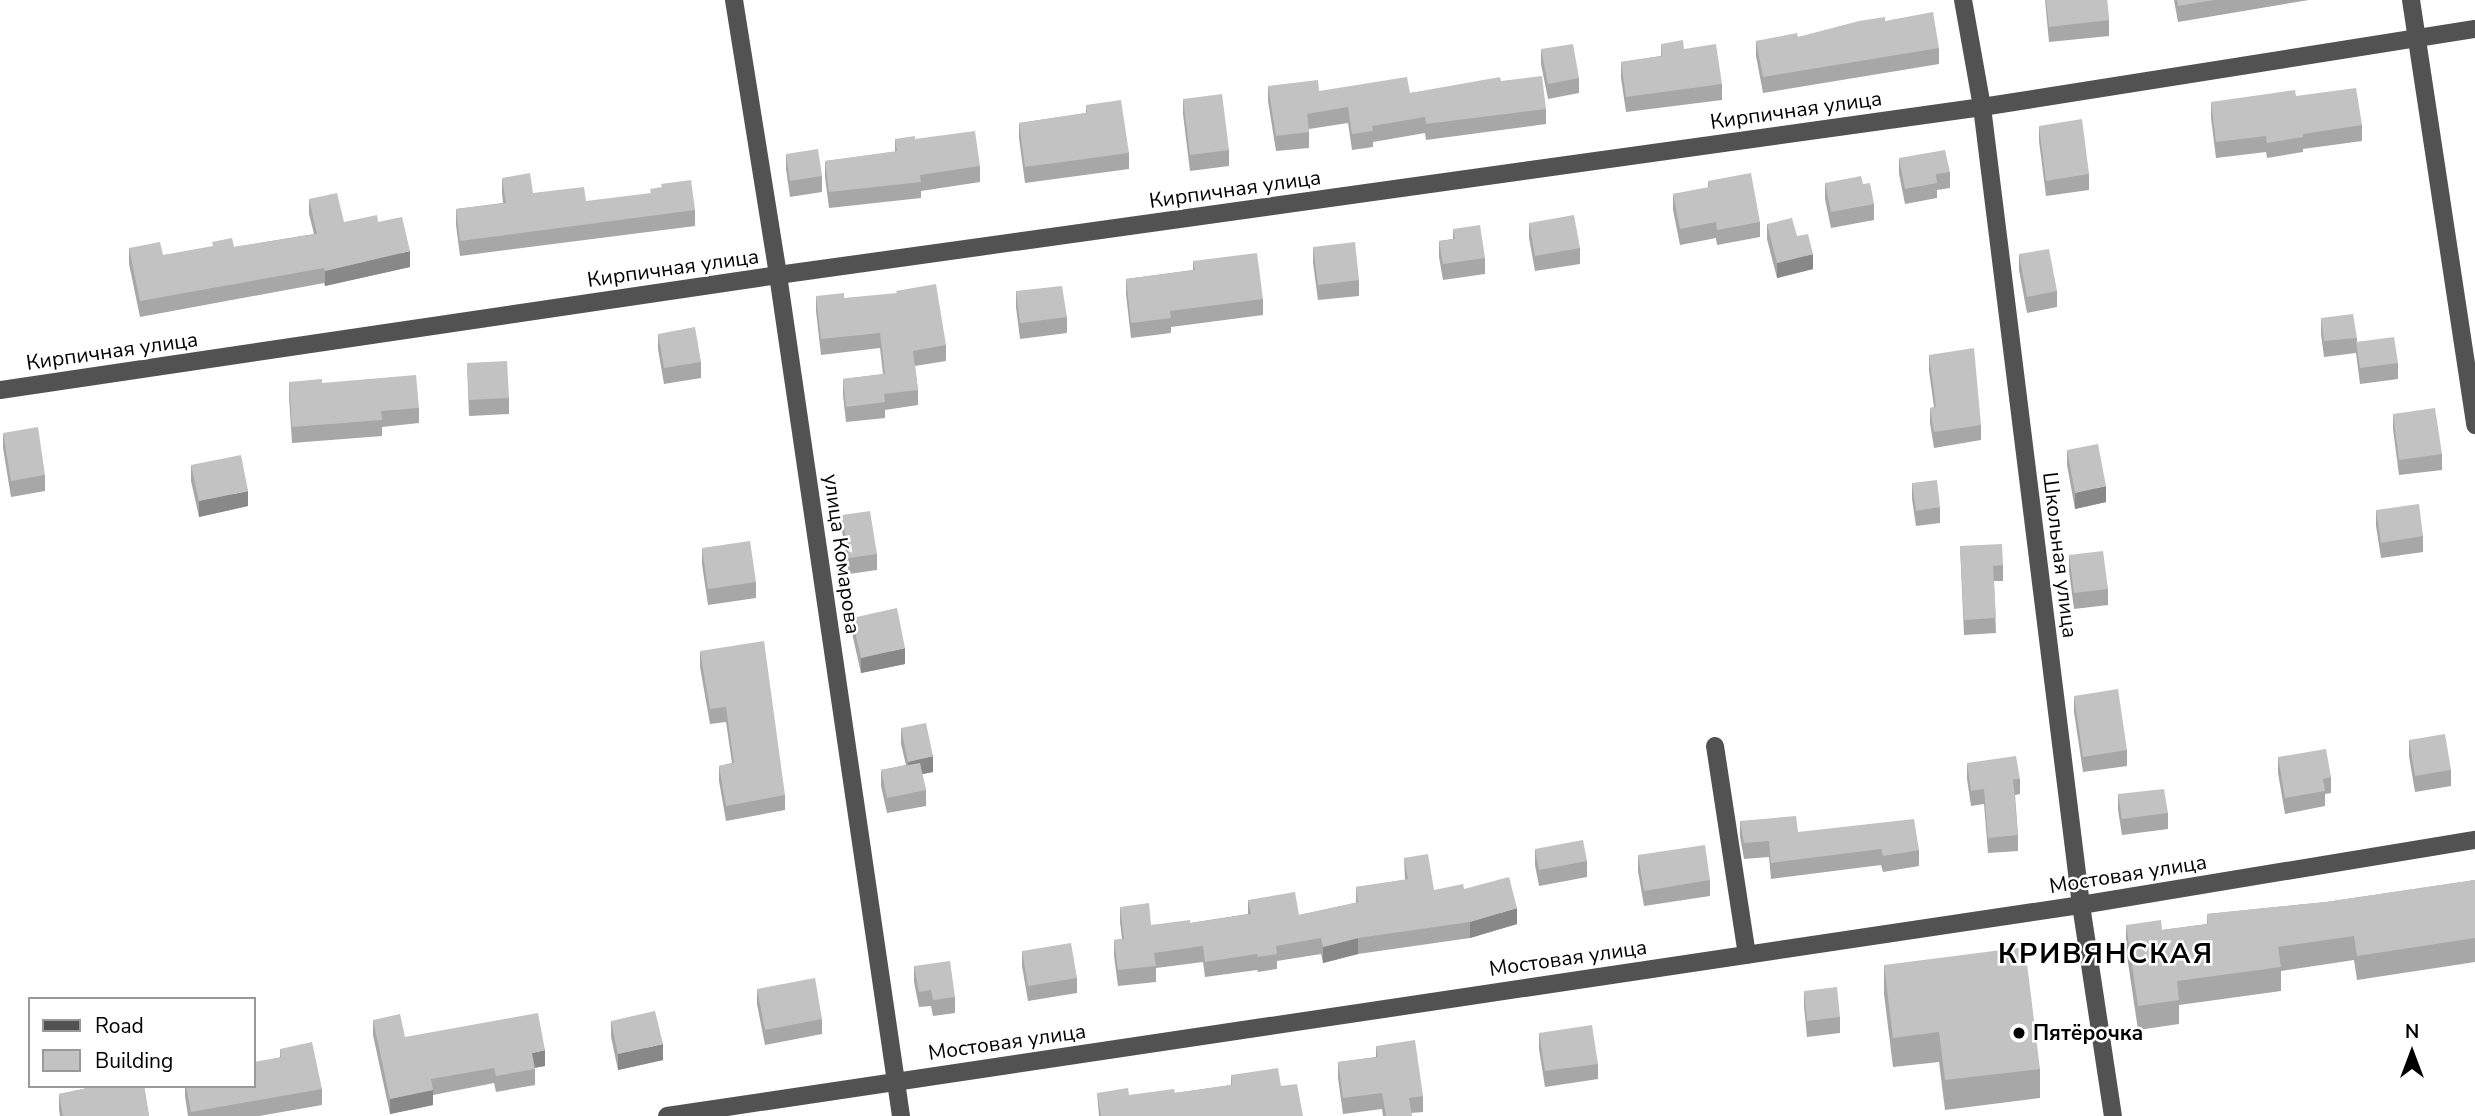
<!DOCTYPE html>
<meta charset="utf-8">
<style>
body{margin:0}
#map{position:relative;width:2475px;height:1116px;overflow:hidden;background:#fff;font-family:"Nunito Sans",sans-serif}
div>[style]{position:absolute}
.minor>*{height:18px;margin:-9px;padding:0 9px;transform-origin:9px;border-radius:9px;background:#525252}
.wall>*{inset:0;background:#a7a7a7}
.shaded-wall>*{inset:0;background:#888}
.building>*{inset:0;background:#c2c2c2}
.dots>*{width:19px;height:19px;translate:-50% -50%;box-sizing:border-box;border:4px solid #fff;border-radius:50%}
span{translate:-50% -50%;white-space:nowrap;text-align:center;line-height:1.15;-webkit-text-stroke:5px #fff;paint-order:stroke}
.street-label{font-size:21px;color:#000}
.poi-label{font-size:21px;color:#000;font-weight:700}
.left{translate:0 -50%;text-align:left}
.district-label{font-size:28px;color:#000;font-weight:700;letter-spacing:2px}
.legend{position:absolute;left:28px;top:997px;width:228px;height:91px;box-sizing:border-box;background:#fff;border:2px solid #999;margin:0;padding:9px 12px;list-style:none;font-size:21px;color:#000}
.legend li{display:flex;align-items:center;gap:14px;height:35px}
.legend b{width:35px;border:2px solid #999}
.north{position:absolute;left:2377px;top:1018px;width:70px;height:70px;-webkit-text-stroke:5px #fff;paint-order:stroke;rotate:0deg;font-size:19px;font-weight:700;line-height:28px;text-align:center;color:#000}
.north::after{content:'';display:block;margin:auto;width:24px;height:32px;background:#000;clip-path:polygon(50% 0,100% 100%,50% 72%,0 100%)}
</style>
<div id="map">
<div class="minor">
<i style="left:734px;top:0;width:278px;rotate:80.9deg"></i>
<i style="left:778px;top:275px;width:850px;rotate:81.68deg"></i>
<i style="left:1963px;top:0;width:109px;rotate:79.9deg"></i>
<i style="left:1982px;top:107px;width:804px;rotate:82.93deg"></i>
<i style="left:2081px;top:905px;width:213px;rotate:81.4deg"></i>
<i style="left:2411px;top:0;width:430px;rotate:81.4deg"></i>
<i style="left:0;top:390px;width:786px;rotate:-8.41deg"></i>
<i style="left:778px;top:275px;width:1216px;rotate:-7.94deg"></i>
<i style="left:1982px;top:107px;width:499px;rotate:-9deg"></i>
<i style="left:1715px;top:746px;width:211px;rotate:81.3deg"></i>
<i style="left:667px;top:1116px;width:1430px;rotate:-8.49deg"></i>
<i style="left:2081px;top:905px;width:399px;rotate:-9.4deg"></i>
</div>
<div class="wall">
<i style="clip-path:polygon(2045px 0,2107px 0,2109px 20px,2109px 36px,2049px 42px)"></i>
<i style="clip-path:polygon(2174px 0,2309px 0,2178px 22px)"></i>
<i style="clip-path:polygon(1885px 21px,1939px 48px,1939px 64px,1763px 93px,1756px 56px,1756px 41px,1798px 37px)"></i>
<i style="clip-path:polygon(1661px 44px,1684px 49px,1722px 84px,1722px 100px,1626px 112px,1621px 78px,1621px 62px,1661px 56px)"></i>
<i style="clip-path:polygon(1541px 49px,1579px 78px,1579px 93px,1548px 99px,1541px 64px)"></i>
<i style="clip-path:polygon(1501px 81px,1546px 109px,1546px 124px,1426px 140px,1425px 133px,1373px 142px,1373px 147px,1352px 150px,1348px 123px,1309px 129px,1309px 148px,1276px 151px,1268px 101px,1268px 86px,1319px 91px,1410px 93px)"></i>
<i style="clip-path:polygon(2296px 96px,2362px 125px,2362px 141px,2303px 149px,2303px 152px,2267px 158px,2266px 152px,2216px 158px,2211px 118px,2211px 102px)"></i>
<i style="clip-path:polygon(1183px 99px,1229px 150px,1229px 166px,1190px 171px,1183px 114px)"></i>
<i style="clip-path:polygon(1086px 105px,1129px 153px,1129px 169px,1025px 183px,1019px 138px,1019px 123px,1086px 113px)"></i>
<i style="clip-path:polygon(2039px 126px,2089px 174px,2089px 190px,2046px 196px,2039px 141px)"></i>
<i style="clip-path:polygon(895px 139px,915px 139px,980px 166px,980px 182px,921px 191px,921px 198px,829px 208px,825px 177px,825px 161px,895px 152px)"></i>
<i style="clip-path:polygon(786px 154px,822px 176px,822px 192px,790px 197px,786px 169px)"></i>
<i style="clip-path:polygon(1899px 158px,1950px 172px,1950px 188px,1937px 190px,1937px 198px,1905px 204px,1899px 174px)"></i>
<i style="clip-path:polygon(502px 178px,533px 193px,586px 201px,695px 210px,695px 226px,460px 256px,456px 225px,456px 209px,503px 203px,502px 193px)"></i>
<i style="clip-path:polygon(1708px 181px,1760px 222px,1760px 237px,1717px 245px,1716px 238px,1680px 245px,1673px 210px,1673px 194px,1708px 188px)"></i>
<i style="clip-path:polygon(1825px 183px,1863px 184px,1874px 204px,1874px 220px,1831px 228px,1825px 199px)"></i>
<i style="clip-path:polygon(309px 199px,344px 222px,378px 222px,410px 267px,325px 286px,324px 283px,140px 317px,129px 264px,129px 248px,163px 255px,234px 247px,314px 234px,309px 214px)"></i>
<i style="clip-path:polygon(1529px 223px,1580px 248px,1580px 264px,1535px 271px,1529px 238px)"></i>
<i style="clip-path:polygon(1767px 224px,1797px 236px,1813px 269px,1777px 278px,1767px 239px)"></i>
<i style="clip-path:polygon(1453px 229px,1485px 258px,1485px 274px,1443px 280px,1439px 257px,1439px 241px,1453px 239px)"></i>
<i style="clip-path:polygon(1313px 247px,1359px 280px,1359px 296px,1318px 300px,1313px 263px)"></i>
<i style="clip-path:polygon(2019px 254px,2057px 291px,2057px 307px,2027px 313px,2019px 270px)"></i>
<i style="clip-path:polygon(1193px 261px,1263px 299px,1263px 315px,1171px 327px,1171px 333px,1131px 338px,1126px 294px,1126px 279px,1193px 270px)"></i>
<i style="clip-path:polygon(1016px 291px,1067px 317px,1067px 333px,1020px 339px,1016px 307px)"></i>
<i style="clip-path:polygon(816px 296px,844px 298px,946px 345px,946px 361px,915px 366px,918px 390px,918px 405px,885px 410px,885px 418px,846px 422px,843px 395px,843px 379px,883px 374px,880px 348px,821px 355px,816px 311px)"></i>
<i style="clip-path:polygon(2321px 318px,2357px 338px,2357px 342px,2398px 363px,2398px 379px,2360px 384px,2356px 353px,2324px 357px,2321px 334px)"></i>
<i style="clip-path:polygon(658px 334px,701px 362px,701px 378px,664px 384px,658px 349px)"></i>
<i style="clip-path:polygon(1929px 355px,1981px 425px,1981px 440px,1934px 448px,1930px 423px,1930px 408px,1934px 407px,1929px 371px)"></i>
<i style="clip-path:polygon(467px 363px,509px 398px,509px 414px,469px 416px)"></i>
<i style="clip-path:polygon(289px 382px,322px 383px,419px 408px,419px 423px,382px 427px,382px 436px,292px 443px,289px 397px)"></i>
<i style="clip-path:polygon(2393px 414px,2442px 454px,2442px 470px,2399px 475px,2393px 429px)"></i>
<i style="clip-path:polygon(3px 433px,45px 475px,45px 491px,11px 497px,3px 448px)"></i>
<i style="clip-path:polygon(2067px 450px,2106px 502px,2075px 509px,2067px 465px)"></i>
<i style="clip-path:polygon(191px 465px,248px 506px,199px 517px,191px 481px)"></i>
<i style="clip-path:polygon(1912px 483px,1940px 507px,1940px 523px,1916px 526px,1912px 499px)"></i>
<i style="clip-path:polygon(2376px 510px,2423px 536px,2423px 552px,2381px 558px,2376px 526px)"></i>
<i style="clip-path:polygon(842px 515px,877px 554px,877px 570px,849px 574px,842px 531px)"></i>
<i style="clip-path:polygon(1960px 546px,2003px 565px,2003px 581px,1994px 581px,1996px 633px,1964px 635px)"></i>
<i style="clip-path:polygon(702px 548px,756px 582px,756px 598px,708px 605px,702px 564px)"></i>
<i style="clip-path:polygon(2069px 555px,2108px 589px,2108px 605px,2074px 609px,2069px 571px)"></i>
<i style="clip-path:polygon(852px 618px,905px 664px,861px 673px,852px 633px)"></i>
<i style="clip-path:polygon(700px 651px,785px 795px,785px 810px,726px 821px,719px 781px,719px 766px,732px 763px,726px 722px,710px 724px,700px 667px)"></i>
<i style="clip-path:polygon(2074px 696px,2127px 750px,2127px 766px,2083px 772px,2074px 712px)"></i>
<i style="clip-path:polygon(901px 728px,933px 772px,922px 774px,926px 790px,926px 806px,887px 813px,881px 786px,881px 770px,906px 765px,901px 744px)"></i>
<i style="clip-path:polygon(2409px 740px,2451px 770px,2451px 786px,2415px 792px,2409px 756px)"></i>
<i style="clip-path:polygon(2278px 757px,2331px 777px,2331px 793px,2325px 794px,2325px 806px,2285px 814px,2278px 773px)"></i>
<i style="clip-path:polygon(1967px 763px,2020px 779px,2020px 794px,2015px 795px,2018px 835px,2018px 851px,1988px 853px,1984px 804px,1971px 806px,1967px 779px)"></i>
<i style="clip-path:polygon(2118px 794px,2168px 813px,2168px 829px,2122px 835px,2118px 810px)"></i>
<i style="clip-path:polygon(1740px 821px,1798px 832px,1919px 850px,1919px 866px,1883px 872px,1881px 865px,1771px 879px,1769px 857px,1744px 859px,1740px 837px)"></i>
<i style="clip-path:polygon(1535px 849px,1587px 861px,1587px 877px,1539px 886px,1535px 865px)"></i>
<i style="clip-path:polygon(1638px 855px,1710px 880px,1710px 896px,1644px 906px,1638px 871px)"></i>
<i style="clip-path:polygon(1404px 858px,1434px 890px,1464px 889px,1517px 924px,1470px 938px,1358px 954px,1323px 963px,1321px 954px,1277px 961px,1277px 969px,1258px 972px,1257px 970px,1205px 977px,1203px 962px,1156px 968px,1156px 982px,1118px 986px,1114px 956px,1114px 940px,1122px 939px,1120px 922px,1120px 907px,1151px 925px,1190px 923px,1248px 914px,1248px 900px,1299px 915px,1356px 903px,1356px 887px,1405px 880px)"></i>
<i style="clip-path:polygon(2475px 880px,2475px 962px,2357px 980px,2354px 960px,2281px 971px,2281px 991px,2179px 1005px,2179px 1024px,2138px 1030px,2126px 949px,2126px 925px,2162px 930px,2207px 924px,2207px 914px,2326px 902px)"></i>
<i style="clip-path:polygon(1022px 951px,1077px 978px,1077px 993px,1028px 1001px,1022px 966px)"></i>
<i style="clip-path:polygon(1884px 965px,2040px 1069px,2040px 1098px,1945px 1110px,1939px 1062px,1893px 1067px,1884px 994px)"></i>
<i style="clip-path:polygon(914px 966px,955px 997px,955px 1013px,933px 1016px,931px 1006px,919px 1007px,914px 982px)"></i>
<i style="clip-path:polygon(757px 989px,822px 1019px,822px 1034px,765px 1045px,757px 1004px)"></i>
<i style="clip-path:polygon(1804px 991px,1840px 1017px,1840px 1033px,1807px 1037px,1804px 1006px)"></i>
<i style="clip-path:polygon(373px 1020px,405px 1037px,545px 1066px,535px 1068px,535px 1085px,496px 1092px,494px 1083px,433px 1095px,433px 1105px,390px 1114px,373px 1035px)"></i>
<i style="clip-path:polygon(611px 1021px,663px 1060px,618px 1070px,611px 1037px)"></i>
<i style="clip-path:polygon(1539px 1033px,1598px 1064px,1598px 1079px,1545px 1087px,1539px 1049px)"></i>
<i style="clip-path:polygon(1376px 1046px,1423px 1096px,1423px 1112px,1411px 1113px,1412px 1116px,1383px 1116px,1382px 1109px,1343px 1114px,1338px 1078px,1338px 1062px,1376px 1057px)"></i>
<i style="clip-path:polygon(280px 1049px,322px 1089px,322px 1105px,259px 1116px,188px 1116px,185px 1096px,185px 1086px,254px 1086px,280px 1057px)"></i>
<i style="clip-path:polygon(1231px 1075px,1281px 1086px,1303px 1116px,1099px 1116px,1097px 1093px,1129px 1095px,1175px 1093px,1231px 1085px)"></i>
<i style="clip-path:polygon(93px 1086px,144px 1086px,149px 1116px,60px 1116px,59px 1110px,59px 1094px,93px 1087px)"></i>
</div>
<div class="shaded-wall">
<i style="clip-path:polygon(410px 251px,410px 267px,325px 286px,325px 271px)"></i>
<i style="clip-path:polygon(1813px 254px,1813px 269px,1777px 278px,1777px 263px)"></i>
<i style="clip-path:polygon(2106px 486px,2106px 502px,2075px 509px,2075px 493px)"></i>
<i style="clip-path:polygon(248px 491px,248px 506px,199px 517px,199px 501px)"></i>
<i style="clip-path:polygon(905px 648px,905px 664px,861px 673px,861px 658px)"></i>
<i style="clip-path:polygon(933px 756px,933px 772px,908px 777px,908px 762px)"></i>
<i style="clip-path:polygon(1517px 908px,1517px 924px,1470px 938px,1470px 922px)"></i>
<i style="clip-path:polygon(1358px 938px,1358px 954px,1323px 963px,1323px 947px)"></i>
<i style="clip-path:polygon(663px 1044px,663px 1060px,618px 1070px,618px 1054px)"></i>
<i style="clip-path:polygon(545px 1050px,545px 1066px,532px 1068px,532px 1053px)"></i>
<i style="clip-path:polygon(433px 1090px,433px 1105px,390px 1114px,390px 1099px)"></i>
</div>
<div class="building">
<i style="clip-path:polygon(2046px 0,2107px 0,2109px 20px,2049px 27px)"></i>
<i style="clip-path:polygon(2177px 0,2214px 0,2178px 6px)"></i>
<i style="clip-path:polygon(1933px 12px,1939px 48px,1763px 77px,1756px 41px,1797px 33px,1798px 37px,1859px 21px,1885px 17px,1885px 21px)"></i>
<i style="clip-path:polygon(1683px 40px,1684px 49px,1716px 44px,1722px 84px,1626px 97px,1621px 62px,1662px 56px,1661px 44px)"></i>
<i style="clip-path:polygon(1573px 44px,1579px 78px,1548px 84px,1541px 49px)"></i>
<i style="clip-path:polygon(1542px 76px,1546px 109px,1426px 124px,1425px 117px,1372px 126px,1373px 131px,1352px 134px,1348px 107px,1307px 114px,1309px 132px,1276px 136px,1268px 86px,1318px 80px,1319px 91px,1407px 77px,1410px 93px,1500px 77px,1501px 81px)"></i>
<i style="clip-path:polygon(2356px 88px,2362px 125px,2303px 134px,2303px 137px,2267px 143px,2266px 136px,2216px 142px,2211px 102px,2295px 90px,2296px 96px)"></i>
<i style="clip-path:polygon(1222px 94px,1229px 150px,1190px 155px,1183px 99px)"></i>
<i style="clip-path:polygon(1121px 100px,1129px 153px,1025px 167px,1019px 123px,1087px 113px,1086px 105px)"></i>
<i style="clip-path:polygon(2082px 119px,2089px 174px,2046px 181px,2039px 126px)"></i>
<i style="clip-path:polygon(975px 131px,980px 166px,920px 175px,921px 182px,829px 192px,825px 161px,897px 151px,895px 139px,915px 136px,915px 139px)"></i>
<i style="clip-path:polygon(818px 149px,822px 176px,790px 181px,786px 154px)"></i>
<i style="clip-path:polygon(1945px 150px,1950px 172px,1936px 174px,1937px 183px,1905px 189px,1899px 158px)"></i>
<i style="clip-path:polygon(530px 173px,533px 193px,584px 187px,586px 201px,651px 193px,650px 189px,662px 187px,661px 184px,691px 180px,695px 210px,460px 241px,456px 209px,506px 203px,502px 178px)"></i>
<i style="clip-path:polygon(1751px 173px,1760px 222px,1717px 230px,1716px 222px,1680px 229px,1673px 194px,1709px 187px,1708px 181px)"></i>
<i style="clip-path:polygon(1861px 176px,1863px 184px,1870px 183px,1874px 204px,1831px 212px,1825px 183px)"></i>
<i style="clip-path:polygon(337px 193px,344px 222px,377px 215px,378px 222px,402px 217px,410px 251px,325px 271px,324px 268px,140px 301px,129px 248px,160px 242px,163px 255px,213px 246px,212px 242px,232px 238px,234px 247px,317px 234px,309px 199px)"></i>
<i style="clip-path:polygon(1574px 215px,1580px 248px,1535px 256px,1529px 223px)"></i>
<i style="clip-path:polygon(1792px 218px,1797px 236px,1808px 234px,1813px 254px,1777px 263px,1767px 224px)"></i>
<i style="clip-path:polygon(1480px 225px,1485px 258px,1443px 264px,1439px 241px,1455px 239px,1453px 229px)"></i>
<i style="clip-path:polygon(1355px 242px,1359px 280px,1318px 285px,1313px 247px)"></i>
<i style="clip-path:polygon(2049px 249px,2057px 291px,2027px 297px,2019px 254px)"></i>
<i style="clip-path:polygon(1257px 253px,1263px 299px,1170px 311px,1171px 318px,1131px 323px,1126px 279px,1195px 270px,1193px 261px)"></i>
<i style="clip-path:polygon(936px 284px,946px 345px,913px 351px,918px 390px,884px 394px,885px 402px,846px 407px,843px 379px,885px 374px,880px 333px,821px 339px,816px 296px,844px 293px,844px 298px,897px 293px,896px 291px)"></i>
<i style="clip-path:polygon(1062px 286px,1067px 317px,1020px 323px,1016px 291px)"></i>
<i style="clip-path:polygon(2353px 314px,2357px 338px,2324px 341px,2321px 318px)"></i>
<i style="clip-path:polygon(695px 327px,701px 362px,664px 368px,658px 334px)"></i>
<i style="clip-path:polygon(2394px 337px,2398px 363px,2360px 368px,2356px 342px)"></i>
<i style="clip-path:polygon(1974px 348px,1981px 425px,1934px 432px,1930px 408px,1936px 407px,1929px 355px)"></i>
<i style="clip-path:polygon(507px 361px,509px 398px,469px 400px,467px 363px)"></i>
<i style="clip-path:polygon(416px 375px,419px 408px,381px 411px,382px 420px,292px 427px,289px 382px,322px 379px,322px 383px)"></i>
<i style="clip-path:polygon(2435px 408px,2442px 454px,2399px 460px,2393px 414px)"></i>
<i style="clip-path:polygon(38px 427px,45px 475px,11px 481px,3px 433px)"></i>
<i style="clip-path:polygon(2098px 444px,2106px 486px,2075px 493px,2067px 450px)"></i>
<i style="clip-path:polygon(241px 455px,248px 491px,199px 501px,191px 465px)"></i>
<i style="clip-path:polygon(1937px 480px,1940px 507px,1916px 511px,1912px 483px)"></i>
<i style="clip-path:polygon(2419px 504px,2423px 536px,2381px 543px,2376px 510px)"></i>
<i style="clip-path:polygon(870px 511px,877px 554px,849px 558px,842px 515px)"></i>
<i style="clip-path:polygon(750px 541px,756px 582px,708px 589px,702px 548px)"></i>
<i style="clip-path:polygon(2002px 544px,2003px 565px,1993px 566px,1996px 618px,1964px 620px,1960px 546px)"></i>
<i style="clip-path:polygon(2103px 551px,2108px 589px,2074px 593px,2069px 555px)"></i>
<i style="clip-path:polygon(897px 608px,905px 648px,861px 658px,852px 618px)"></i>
<i style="clip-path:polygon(764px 641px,785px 795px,726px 806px,719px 766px,734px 763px,726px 707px,710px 709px,700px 651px)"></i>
<i style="clip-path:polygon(2118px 689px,2127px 750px,2083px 757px,2074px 696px)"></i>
<i style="clip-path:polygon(926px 723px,933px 756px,908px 762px,901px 728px)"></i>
<i style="clip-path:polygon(2445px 734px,2451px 770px,2415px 776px,2409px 740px)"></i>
<i style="clip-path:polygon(2326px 749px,2331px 777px,2323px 779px,2325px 791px,2285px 798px,2278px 757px)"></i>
<i style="clip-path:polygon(2016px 756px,2020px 779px,2013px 779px,2018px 835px,1988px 838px,1984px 789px,1971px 791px,1967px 763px)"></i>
<i style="clip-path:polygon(920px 763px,926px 790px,887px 798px,881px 770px)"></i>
<i style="clip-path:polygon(2164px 789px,2168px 813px,2122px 819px,2118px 794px)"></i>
<i style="clip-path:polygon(1796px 816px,1798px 832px,1914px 819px,1919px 850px,1883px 856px,1881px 849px,1771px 863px,1769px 841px,1744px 843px,1740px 821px)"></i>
<i style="clip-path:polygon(1583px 840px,1587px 861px,1539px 870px,1535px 849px)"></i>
<i style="clip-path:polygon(1705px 845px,1710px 880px,1644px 891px,1638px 855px)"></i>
<i style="clip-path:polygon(1428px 854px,1434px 890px,1463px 884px,1464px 889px,1509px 877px,1517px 908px,1470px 922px,1358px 938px,1323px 947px,1321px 938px,1276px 946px,1277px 954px,1258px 957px,1257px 954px,1205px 962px,1203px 946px,1154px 953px,1156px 966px,1118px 970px,1114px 940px,1124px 939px,1120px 907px,1149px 903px,1151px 925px,1190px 920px,1190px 923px,1251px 914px,1248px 900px,1295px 892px,1299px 915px,1358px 902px,1356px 887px,1408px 879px,1404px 858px)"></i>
<i style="clip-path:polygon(2475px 880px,2475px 938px,2357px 956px,2354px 936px,2278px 947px,2281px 967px,2177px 981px,2179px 1000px,2138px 1006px,2126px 925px,2161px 920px,2162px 930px,2208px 924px,2207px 914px,2326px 902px)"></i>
<i style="clip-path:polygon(1071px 943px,1077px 978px,1028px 986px,1022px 951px)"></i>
<i style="clip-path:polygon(2025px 947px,2040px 1069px,1945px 1080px,1939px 1032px,1893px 1038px,1884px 965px)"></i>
<i style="clip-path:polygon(950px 961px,955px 997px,933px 1000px,931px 990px,919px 992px,914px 966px)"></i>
<i style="clip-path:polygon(815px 978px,822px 1019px,765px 1030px,757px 989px)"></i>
<i style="clip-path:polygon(1837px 987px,1840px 1017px,1807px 1021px,1804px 991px)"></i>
<i style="clip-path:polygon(655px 1011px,663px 1044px,618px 1054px,611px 1021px)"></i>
<i style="clip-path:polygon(538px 1013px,545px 1050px,532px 1053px,535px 1069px,496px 1076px,494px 1068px,431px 1079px,433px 1090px,390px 1099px,373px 1020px,400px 1014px,405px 1037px)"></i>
<i style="clip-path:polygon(1592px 1025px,1598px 1064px,1545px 1071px,1539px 1033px)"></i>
<i style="clip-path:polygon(1415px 1040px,1423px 1096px,1409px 1098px,1412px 1116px,1386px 1116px,1382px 1093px,1343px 1098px,1338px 1062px,1378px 1057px,1376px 1046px)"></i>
<i style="clip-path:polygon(312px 1042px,322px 1089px,191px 1112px,186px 1086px,254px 1086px,254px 1062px,281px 1057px,280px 1049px)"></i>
<i style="clip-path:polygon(1278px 1068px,1281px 1086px,1297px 1084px,1303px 1116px,1101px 1116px,1097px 1093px,1128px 1088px,1129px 1095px,1174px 1089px,1175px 1093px,1232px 1085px,1231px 1075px)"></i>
<i style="clip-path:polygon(144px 1086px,149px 1116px,63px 1116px,59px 1094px,96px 1086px)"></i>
</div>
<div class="dots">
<i style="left:2019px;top:1033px;background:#000"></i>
</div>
<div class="street-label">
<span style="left:1796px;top:110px;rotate:-8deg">Кирпичная улица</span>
<span style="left:1235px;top:189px;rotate:-8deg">Кирпичная улица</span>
<span style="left:673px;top:268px;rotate:-8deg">Кирпичная улица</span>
<span style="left:112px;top:351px;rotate:-8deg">Кирпичная улица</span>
<span style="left:842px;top:554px;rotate:82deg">улица Комарова</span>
<span style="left:2060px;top:555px;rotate:83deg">Школьная улица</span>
<span style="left:2128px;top:874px;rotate:-9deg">Мостовая улица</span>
<span style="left:1568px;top:958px;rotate:-8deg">Мостовая улица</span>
<span style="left:1007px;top:1042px;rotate:-8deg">Мостовая улица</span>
</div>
<div class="poi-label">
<span class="left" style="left:2033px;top:1033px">Пятёрочка</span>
</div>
<div class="district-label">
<span style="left:2106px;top:954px">КРИВЯНСКАЯ</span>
</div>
<ul class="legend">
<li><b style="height:9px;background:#525252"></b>Road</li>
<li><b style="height:19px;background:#c2c2c2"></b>Building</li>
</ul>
<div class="north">N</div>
</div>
